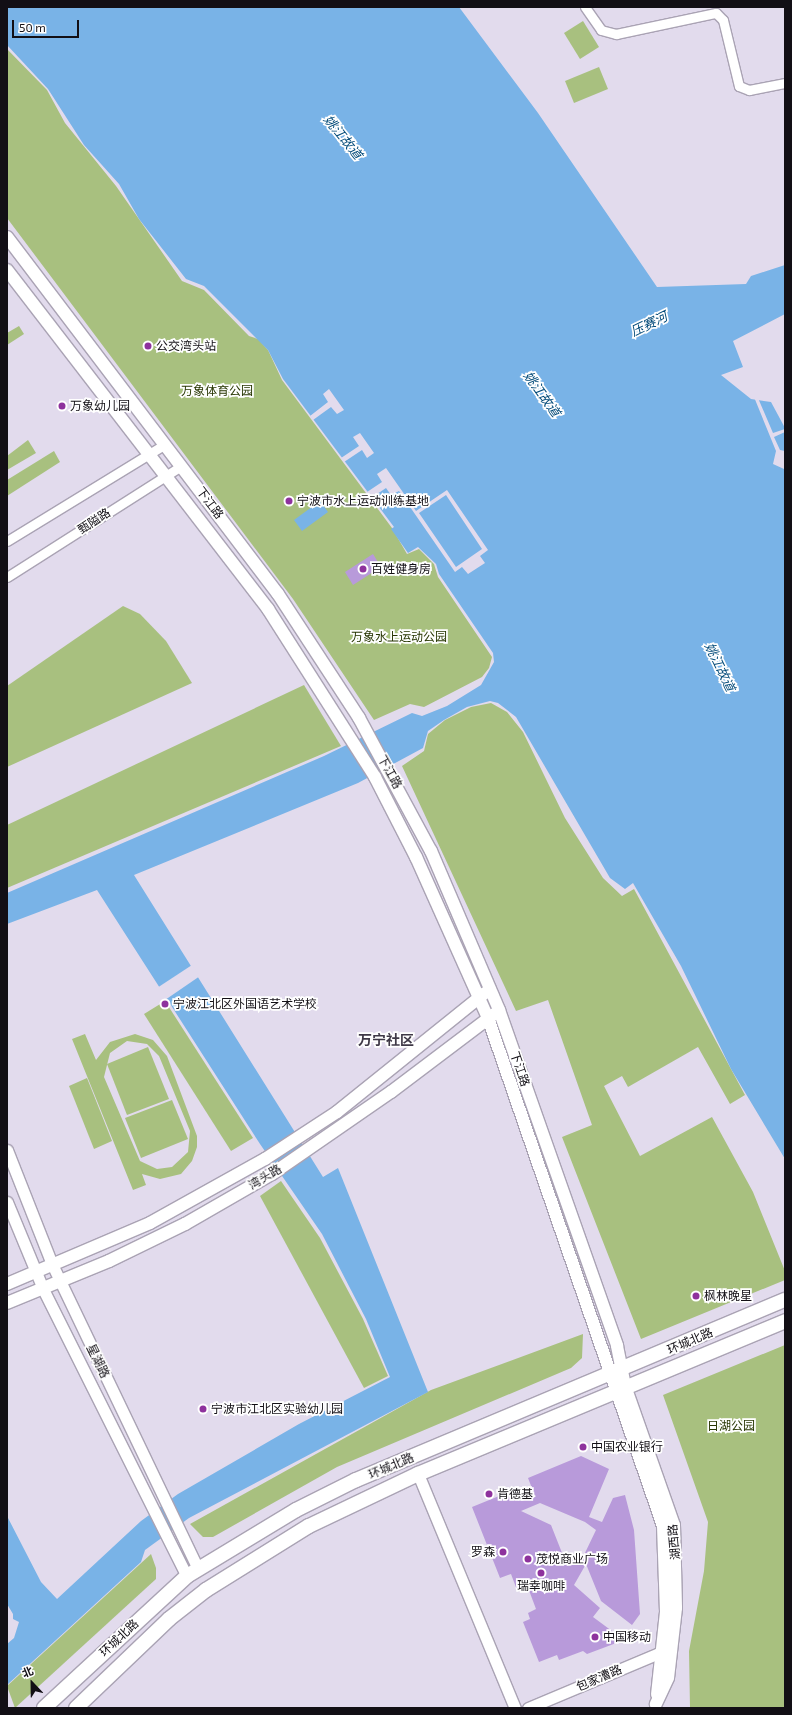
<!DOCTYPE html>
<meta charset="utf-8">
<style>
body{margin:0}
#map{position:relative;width:792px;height:1715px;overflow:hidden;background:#e2dbed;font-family:"Exo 2","Noto Sans SC",sans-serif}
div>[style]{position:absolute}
.green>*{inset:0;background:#a8c07f}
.water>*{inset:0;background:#79b3e7}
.pier>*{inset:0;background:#e2dbed}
.building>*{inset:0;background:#b89ada}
.roads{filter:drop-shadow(1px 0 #aaa3b4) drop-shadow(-1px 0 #aaa3b4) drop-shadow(0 1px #aaa3b4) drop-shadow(0 -1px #aaa3b4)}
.minor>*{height:9px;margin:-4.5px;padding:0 4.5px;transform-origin:4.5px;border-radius:4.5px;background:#fff}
.tertiary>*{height:11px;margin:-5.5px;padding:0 5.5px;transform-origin:5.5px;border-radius:5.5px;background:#fff}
.secondary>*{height:12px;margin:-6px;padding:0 6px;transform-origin:6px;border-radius:6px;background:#fff}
.primary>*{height:14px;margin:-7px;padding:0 7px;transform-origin:7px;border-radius:7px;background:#fff}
.dots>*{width:11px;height:11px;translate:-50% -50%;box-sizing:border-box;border:2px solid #fff;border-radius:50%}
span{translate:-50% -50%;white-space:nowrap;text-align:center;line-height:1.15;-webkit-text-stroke:3.5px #fff;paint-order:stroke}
.poi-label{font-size:12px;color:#120f15}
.left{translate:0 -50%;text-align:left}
.right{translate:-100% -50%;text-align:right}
.park-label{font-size:12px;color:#273602}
.street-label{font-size:12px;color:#120f15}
.water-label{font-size:13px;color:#024a79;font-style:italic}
.quarter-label{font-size:14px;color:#3f3947;font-weight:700}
.frame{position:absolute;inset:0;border:8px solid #120f15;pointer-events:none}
.north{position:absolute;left:12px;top:1663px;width:40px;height:40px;-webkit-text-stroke:3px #fff;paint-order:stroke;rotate:338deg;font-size:11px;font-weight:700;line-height:16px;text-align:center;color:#120f15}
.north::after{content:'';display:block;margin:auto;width:14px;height:18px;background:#120f15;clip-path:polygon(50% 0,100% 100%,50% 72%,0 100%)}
.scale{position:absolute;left:12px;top:20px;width:67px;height:18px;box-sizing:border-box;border:2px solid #120f15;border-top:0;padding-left:5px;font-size:12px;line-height:14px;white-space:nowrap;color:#120f15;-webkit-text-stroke:3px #fff;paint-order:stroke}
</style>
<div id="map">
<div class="green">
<i style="clip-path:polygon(583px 21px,599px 47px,580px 59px,564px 33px)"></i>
<i style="clip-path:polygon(7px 49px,47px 90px,65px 123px,116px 186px,182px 281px,204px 290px,249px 336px,258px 339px,268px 350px,282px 380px,392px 528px,407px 554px,419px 549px,434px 564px,438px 577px,492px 657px,489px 668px,482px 677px,424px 707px,410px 704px,374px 720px,293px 599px,7px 218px)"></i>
<i style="clip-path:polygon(599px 67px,608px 89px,574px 103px,565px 81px)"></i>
<i style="clip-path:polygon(19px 326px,24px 334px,7px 345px,7px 333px)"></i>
<i style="clip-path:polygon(28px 440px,36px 453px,7px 470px,7px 456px)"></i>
<i style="clip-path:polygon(54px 451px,60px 462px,7px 496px,7px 480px)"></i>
<i style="clip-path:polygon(123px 606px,140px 614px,166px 641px,192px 683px,7px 767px,7px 686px)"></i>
<i style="clip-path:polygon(304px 685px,341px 746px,7px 888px,7px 825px)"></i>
<i style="clip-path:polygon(491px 703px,507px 712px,523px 732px,565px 818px,603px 878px,622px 896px,634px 889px,745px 1095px,730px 1104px,698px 1047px,628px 1087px,622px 1076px,604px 1086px,640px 1156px,712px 1117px,753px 1192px,785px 1271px,785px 1280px,641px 1339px,562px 1137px,592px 1125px,548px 1000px,516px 1011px,402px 766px,424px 751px,428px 734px,445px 720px,471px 707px)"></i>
<i style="clip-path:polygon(165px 1001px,253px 1138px,231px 1151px,144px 1014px)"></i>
<i style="clip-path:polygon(evenodd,85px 1034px,96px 1060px,110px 1042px,135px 1034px,153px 1040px,167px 1056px,197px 1136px,197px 1147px,192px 1161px,181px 1174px,160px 1179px,142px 1174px,146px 1185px,133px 1190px,72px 1039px,85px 1034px,127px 1041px,147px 1044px,159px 1056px,190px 1131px,188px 1152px,172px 1167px,157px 1169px,140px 1161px,104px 1077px,110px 1053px,127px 1041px)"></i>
<i style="clip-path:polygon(148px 1047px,169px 1099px,127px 1115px,107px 1064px)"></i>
<i style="clip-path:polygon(87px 1078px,112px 1141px,94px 1149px,69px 1086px)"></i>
<i style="clip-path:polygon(172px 1100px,188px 1139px,141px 1158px,125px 1118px)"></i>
<i style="clip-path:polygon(281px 1181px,320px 1238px,363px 1319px,388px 1376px,364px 1388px,260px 1196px)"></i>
<i style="clip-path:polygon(583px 1334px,582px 1358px,571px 1368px,337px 1467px,213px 1537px,203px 1537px,190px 1524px,431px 1390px)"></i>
<i style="clip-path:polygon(785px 1345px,785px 1708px,690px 1708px,689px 1651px,704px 1571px,708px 1522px,663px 1395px)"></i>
<i style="clip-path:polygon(151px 1554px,156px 1568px,156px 1579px,15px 1708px,7px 1686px)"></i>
</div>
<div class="water">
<i style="clip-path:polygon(7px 7px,459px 7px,538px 113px,657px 287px,746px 284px,751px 276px,785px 265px,785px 314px,733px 341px,743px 367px,721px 375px,751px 399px,771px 402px,785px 428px,785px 1159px,731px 1069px,681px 966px,633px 883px,625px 889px,610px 878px,516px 717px,498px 703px,490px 701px,467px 707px,444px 720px,428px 731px,423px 748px,358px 783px,134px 875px,323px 1177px,338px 1168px,428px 1392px,189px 1518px,145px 1550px,141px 1562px,7px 1685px,7px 1644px,14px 1638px,19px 1622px,13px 1619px,13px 1614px,7px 1604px,7px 1516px,41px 1582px,57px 1599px,141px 1521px,178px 1494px,299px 1424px,390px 1377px,366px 1319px,322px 1234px,260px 1144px,97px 890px,7px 924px,7px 893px,324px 756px,412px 713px,422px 716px,447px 706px,481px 685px,494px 662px,493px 653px,439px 574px,436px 564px,418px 547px,408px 553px,391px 529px,394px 527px,283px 379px,268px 350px,204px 286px,186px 279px,139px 219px,119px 184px,84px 145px,48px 89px,7px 45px)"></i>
<i style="clip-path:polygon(320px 501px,328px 512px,302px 531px,294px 520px)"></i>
</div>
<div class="pier">
<i style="clip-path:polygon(329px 389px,344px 410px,337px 414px,331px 407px,313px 420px,310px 416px,328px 402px,323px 394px)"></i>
<i style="clip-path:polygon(754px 397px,758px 398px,773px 433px,785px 429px,785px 432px,774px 437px,780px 450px,785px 451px,784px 469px,773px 464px,776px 451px)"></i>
<i style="clip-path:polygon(360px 433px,374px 453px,367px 458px,362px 450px,344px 462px,341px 458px,359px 446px,353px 437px)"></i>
<i style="clip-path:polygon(evenodd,386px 468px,416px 511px,447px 490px,488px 550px,480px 556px,485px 563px,468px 574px,462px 567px,455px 572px,399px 491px,391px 495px,386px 488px,371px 498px,367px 492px,382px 482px,377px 474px,386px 468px,446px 495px,482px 549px,456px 567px,419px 513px,446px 495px)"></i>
<i style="clip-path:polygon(192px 965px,200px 976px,165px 1000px,157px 988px)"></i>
</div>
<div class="building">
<i style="clip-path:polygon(373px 554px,381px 567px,353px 585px,345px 572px)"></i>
<i style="clip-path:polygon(evenodd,581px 1456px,609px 1469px,589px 1517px,602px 1522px,613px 1498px,625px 1495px,634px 1530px,640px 1614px,632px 1625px,601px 1601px,586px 1564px,574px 1585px,600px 1608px,593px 1617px,616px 1634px,619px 1642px,587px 1654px,583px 1651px,559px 1660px,557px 1655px,539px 1662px,523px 1622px,530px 1619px,528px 1613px,536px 1609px,527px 1585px,517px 1590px,511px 1574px,500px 1578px,472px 1507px,504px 1494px,522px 1501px,535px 1496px,528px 1478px,581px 1456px,540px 1503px,585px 1522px,596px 1530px,584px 1555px,566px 1563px,551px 1525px,521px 1511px,540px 1503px)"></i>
</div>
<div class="roads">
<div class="minor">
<i style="left:585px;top:7px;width:28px;rotate:55deg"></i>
<i style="left:601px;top:30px;width:16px;rotate:15deg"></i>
<i style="left:616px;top:34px;width:102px;rotate:-11.9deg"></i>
<i style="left:716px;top:13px;width:10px;rotate:45deg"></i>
<i style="left:723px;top:20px;width:68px;rotate:76.4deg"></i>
<i style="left:739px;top:86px;width:11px;rotate:22deg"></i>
<i style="left:749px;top:90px;width:37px;rotate:-11deg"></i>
<i style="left:7px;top:541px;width:185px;rotate:-31.5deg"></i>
<i style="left:7px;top:577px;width:206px;rotate:-32.5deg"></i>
</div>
<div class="tertiary">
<i style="left:7px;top:1150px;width:123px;rotate:68.5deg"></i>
<i style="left:52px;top:1264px;width:338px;rotate:64.4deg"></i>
<i style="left:7px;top:1202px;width:94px;rotate:67.5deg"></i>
<i style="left:43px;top:1289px;width:321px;rotate:63.4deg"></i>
<i style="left:418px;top:1474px;width:253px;rotate:67.5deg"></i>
<i style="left:528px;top:1708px;width:142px;rotate:-22.8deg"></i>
<i style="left:659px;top:1653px;width:11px"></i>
</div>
<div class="secondary">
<i style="left:7px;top:237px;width:448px;rotate:52.8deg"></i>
<i style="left:278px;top:594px;width:148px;rotate:56.8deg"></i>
<i style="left:359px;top:718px;width:151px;rotate:61.6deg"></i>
<i style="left:431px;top:851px;width:173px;rotate:66.8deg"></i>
<i style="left:499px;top:1010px;width:356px;rotate:70.6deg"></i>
<i style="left:617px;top:1346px;width:41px;rotate:78.7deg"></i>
<i style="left:625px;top:1386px;width:147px;rotate:70.6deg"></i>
<i style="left:674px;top:1525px;width:83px;rotate:88.6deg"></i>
<i style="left:676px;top:1608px;width:70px;rotate:96.5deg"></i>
<i style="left:668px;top:1678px;width:29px;rotate:115deg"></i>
<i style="left:7px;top:270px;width:428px;rotate:52.4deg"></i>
<i style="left:268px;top:609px;width:199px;rotate:57.5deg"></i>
<i style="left:375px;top:777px;width:90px;rotate:62.9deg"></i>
<i style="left:416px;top:857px;width:176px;rotate:65.9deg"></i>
<i style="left:488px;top:1018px;width:537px;rotate:70.99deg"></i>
<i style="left:663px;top:1526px;width:86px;rotate:88deg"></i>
<i style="left:666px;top:1612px;width:83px;rotate:96.2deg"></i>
<i style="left:7px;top:1284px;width:155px;rotate:-23.1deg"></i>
<i style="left:150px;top:1223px;width:132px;rotate:-29.1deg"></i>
<i style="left:265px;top:1159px;width:86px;rotate:-33.1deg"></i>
<i style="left:337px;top:1112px;width:190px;rotate:-38.8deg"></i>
<i style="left:7px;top:1303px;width:110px;rotate:-22.4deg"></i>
<i style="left:109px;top:1261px;width:85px;rotate:-26deg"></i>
<i style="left:185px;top:1224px;width:100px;rotate:-29.9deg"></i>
<i style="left:272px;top:1174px;width:145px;rotate:-34.6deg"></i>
<i style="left:391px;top:1092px;width:129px;rotate:-37.1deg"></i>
</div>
<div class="primary">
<i style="left:44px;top:1708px;width:195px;rotate:-42.7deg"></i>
<i style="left:187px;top:1576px;width:127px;rotate:-31.2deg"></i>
<i style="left:296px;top:1510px;width:67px;rotate:-26.6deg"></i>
<i style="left:356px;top:1480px;width:465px;rotate:-22.8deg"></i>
<i style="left:76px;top:1708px;width:129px;rotate:-43.7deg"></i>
<i style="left:169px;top:1619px;width:47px;rotate:-38.1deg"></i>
<i style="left:206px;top:1590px;width:121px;rotate:-31.9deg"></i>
<i style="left:309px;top:1526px;width:121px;rotate:-25.5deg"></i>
<i style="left:418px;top:1474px;width:398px;rotate:-22.6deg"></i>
</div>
</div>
<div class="dots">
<i style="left:148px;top:346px;background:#8e329d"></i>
<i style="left:62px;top:406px;background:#8e329d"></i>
<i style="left:289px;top:501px;background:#8e329d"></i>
<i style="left:363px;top:569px;background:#8e329d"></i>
<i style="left:165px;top:1004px;background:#8e329d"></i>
<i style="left:696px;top:1296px;background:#8e329d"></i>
<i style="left:203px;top:1409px;background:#8e329d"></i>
<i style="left:583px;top:1447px;background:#8e329d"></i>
<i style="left:489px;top:1494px;background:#8e329d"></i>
<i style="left:503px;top:1552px;background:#8e329d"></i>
<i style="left:528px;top:1559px;background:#8e329d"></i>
<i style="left:541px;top:1573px;background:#8e329d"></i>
<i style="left:595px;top:1637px;background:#8e329d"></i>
</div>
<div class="poi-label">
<span class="left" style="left:156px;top:346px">公交湾头站</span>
<span class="left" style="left:70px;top:406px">万象幼儿园</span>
<span class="left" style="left:297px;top:501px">宁波市水上运动训练基地</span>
<span class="left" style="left:371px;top:569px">百姓健身房</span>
<span class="left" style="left:173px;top:1004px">宁波江北区外国语艺术学校</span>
<span class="left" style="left:704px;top:1296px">枫林晚星</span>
<span class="left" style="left:211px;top:1409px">宁波市江北区实验幼儿园</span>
<span class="left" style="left:591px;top:1447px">中国农业银行</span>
<span class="left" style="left:497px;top:1494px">肯德基</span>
<span class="right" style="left:495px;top:1552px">罗森</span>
<span class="left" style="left:536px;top:1559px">茂悦商业广场</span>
<span style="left:541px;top:1586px">瑞幸咖啡</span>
<span class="left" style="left:603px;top:1637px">中国移动</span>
</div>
<div class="park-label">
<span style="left:217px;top:391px">万象体育公园</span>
<span style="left:399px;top:637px">万象水上运动公园</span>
<span style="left:731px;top:1426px">日湖公园</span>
</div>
<div class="street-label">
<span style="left:210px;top:503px;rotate:53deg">下江路</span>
<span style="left:94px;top:521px;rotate:-33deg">甄隘路</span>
<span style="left:390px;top:772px;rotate:61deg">下江路</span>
<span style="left:520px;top:1069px;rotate:71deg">下江路</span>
<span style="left:265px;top:1177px;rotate:-31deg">湾头路</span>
<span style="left:690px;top:1341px;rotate:-23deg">环城北路</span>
<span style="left:98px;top:1361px;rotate:64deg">星湖路</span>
<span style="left:391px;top:1466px;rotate:-23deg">环城北路</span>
<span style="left:674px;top:1542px;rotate:-95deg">湖西路</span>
<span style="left:119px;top:1638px;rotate:-43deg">环城北路</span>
<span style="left:599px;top:1678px;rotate:-23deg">包家漕路</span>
</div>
<div class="water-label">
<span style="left:343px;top:137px;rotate:51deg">姚江故道</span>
<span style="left:649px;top:324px;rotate:-26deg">压赛河</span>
<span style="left:542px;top:394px;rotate:54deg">姚江故道</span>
<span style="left:720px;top:667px;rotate:64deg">姚江故道</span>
</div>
<div class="quarter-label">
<span style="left:386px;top:1040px">万宁社区</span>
</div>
<div class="frame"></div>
<div class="north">北</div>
<div class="scale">50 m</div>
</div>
